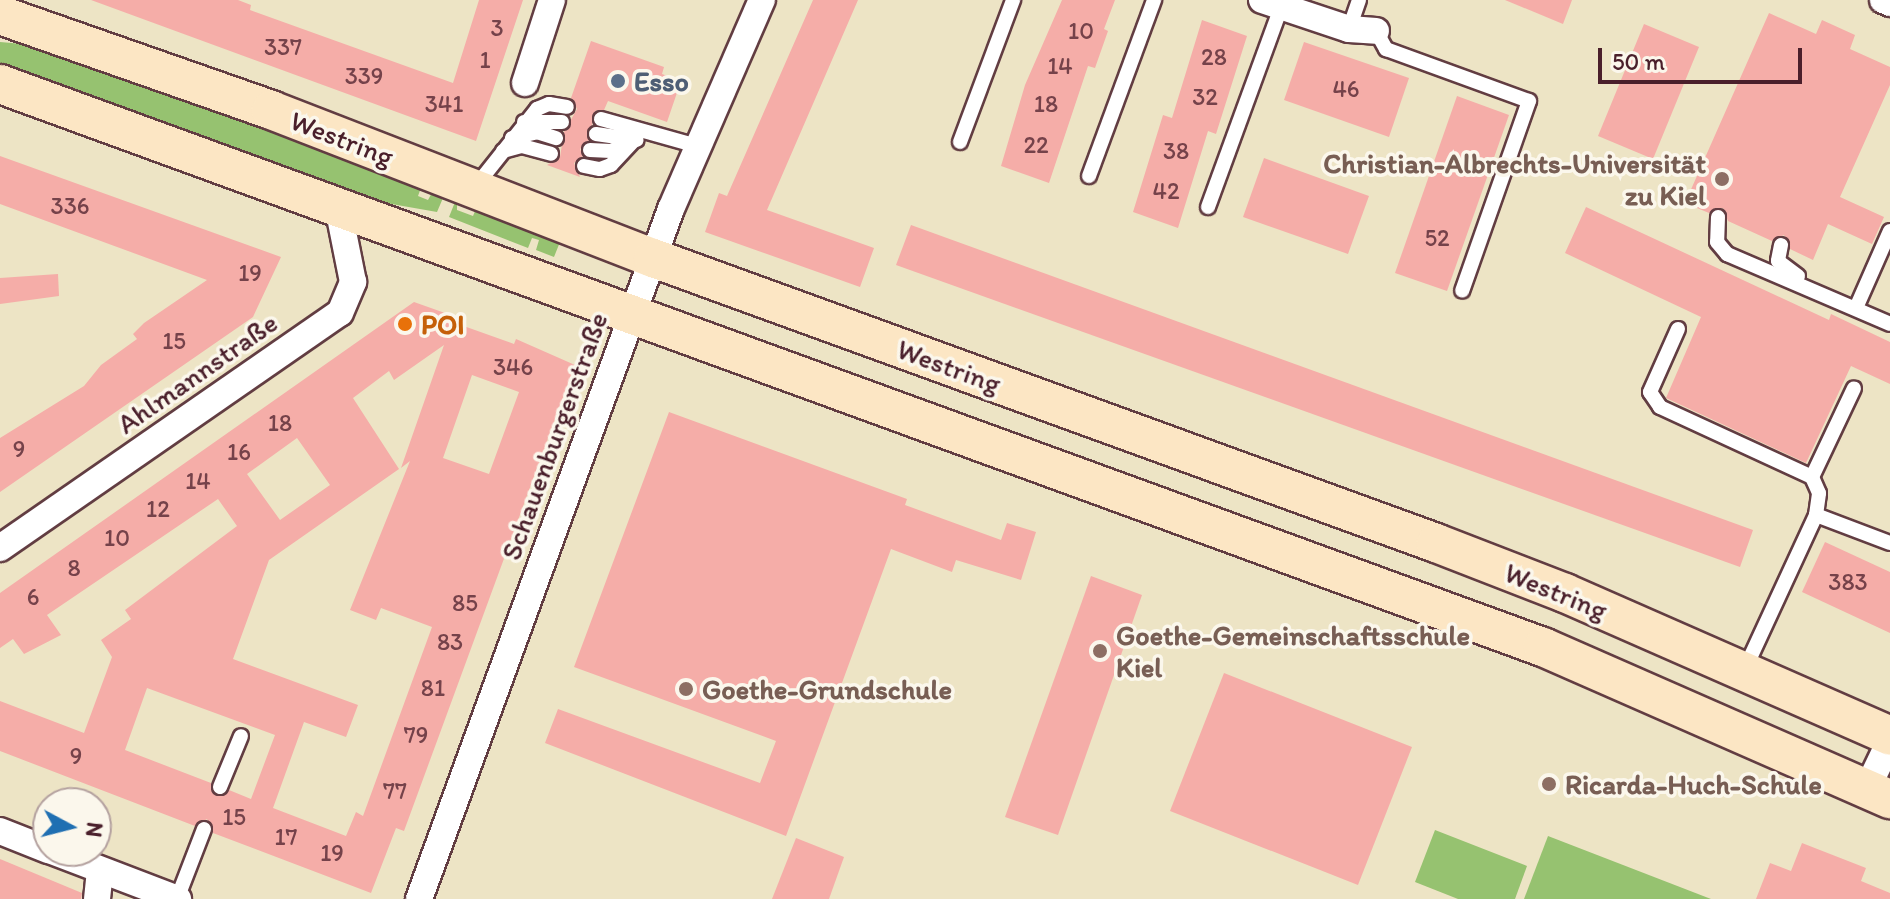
<!DOCTYPE html>
<meta charset="utf-8">
<style>
body{margin:0}
#map{position:relative;width:1890px;height:899px;overflow:hidden;background:#ede4c5;font-family:Itim,sans-serif}
div>[style]{position:absolute}
.green>*{inset:0;background:#96c270}
.building>*{inset:0;background:#f5ada8}
.roads{filter:drop-shadow(2px 0 #623d42) drop-shadow(-2px 0 #623d42) drop-shadow(0 2px #623d42) drop-shadow(0 -2px #623d42)}
.lane>*{height:14px;margin:-7px;padding:0 7px;transform-origin:7px;border-radius:7px;background:#fff}
.street>*{height:26px;margin:-13px;padding:0 13px;transform-origin:13px;border-radius:13px;background:#fff}
.secondary>*{height:38px;margin:-19px;padding:0 19px;transform-origin:19px;border-radius:19px;background:#fce6c4}
.dots>*{width:22px;height:22px;translate:-50% -50%;box-sizing:border-box;border:4px solid #fbf7ec;border-radius:50%}
span{translate:-50% -50%;white-space:nowrap;text-align:center;line-height:1.15;-webkit-text-stroke:7px #fbf7ec;paint-order:stroke}
.number-label{font-size:24px;color:#75424a}
.number-label span{-webkit-text-stroke-width:0}
.service-label{font-size:28px;color:#4e5e75;font-weight:700}
.left{translate:0 -50%;text-align:left}
.street-label{font-size:28px;color:#4a1f2b}
.education-label{font-size:28px;color:#785e54;font-weight:700}
.right{translate:-100% -50%;text-align:right}
.food-label{font-size:28px;color:#c56008;font-weight:700}
.north{position:absolute;left:32px;top:787px;width:80px;height:80px;box-sizing:border-box;background:#fbf7ec;border:2px solid #b4a19f;border-radius:50%;rotate:97deg;font-size:22px;font-weight:700;line-height:32px;text-align:center;color:#4a1f2b}
.north::after{content:'';display:block;margin:auto;width:28px;height:36px;background:#1f6fb2;clip-path:polygon(50% 0,100% 100%,50% 72%,0 100%)}
.scale{position:absolute;left:1598px;top:48px;width:204px;height:36px;box-sizing:border-box;border:4px solid #4a1f2b;border-top:0;padding-left:10px;font-size:24px;line-height:28px;white-space:nowrap;color:#4a1f2b;-webkit-text-stroke:6px #fbf7ec;paint-order:stroke}
</style>
<div id="map">
<div class="green">
<i style="clip-path:polygon(0 42px,46px 46px,423px 182px,418px 196px,428px 200px,435px 187px,446px 191px,437px 212px,363px 199px,0 68px)"></i>
<i style="clip-path:polygon(457px 197px,457px 210px,473px 216px,478px 204px,562px 237px,554px 257px,536px 250px,539px 240px,532px 238px,528px 248px,449px 217px)"></i>
<i style="clip-path:polygon(1435px 830px,1527px 866px,1515px 899px,1458px 899px,1415px 882px)"></i>
<i style="clip-path:polygon(1548px 836px,1711px 899px,1524px 899px)"></i>
</div>
<div class="building">
<i style="clip-path:polygon(91px 0,238px 0,251px 5px,250px 10px,453px 83px,479px 0,523px 0,476px 141px)"></i>
<i style="clip-path:polygon(813px 0,858px 0,767px 210px,874px 248px,860px 287px,705px 232px,719px 193px,727px 196px)"></i>
<i style="clip-path:polygon(1062px 0,1115px 0,1104px 29px,1108px 31px,1095px 68px,1088px 66px,1049px 183px,1001px 166px,1025px 85px)"></i>
<i style="clip-path:polygon(1505px 0,1572px 0,1563px 24px)"></i>
<i style="clip-path:polygon(1769px 13px,1816px 34px,1822px 20px,1855px 35px,1850px 49px,1890px 67px,1890px 85px,1840px 197px,1884px 217px,1872px 244px,1828px 224px,1813px 260px,1790px 249px,1784px 235px,1772px 241px,1728px 221px,1723px 208px,1709px 213px,1685px 203px)"></i>
<i style="clip-path:polygon(1202px 20px,1247px 36px,1216px 134px,1208px 131px,1178px 228px,1133px 212px,1163px 115px,1172px 118px)"></i>
<i style="clip-path:polygon(1644px 24px,1699px 47px,1653px 159px,1598px 136px)"></i>
<i style="clip-path:polygon(591px 41px,664px 67px,662px 74px,681px 81px,667px 122px,608px 101px,604px 110px,595px 111px,589px 140px,580px 149px,583px 156px,574px 163px,580px 177px,547px 165px,560px 157px,564px 132px,577px 109px,571px 98px)"></i>
<i style="clip-path:polygon(1304px 42px,1409px 78px,1389px 137px,1284px 100px)"></i>
<i style="clip-path:polygon(1457px 96px,1509px 115px,1447px 291px,1395px 273px)"></i>
<i style="clip-path:polygon(0 156px,281px 257px,253px 317px,0 492px,0 438px,84px 386px,101px 365px,137px 339px,133px 334px,144px 323px,207px 280px,0 204px)"></i>
<i style="clip-path:polygon(1264px 158px,1369px 196px,1348px 254px,1243px 217px)"></i>
<i style="clip-path:polygon(1586px 207px,1829px 320px,1831px 314px,1890px 342px,1890px 384px,1851px 366px,1806px 463px,1666px 398px,1701px 317px,1565px 253px)"></i>
<i style="clip-path:polygon(911px 225px,1753px 530px,1740px 567px,896px 265px)"></i>
<i style="clip-path:polygon(58px 274px,59px 296px,0 304px,0 278px)"></i>
<i style="clip-path:polygon(evenodd,414px 302px,459px 318px,458px 324px,514px 344px,516px 339px,575px 365px,404px 831px,396px 828px,371px 893px,213px 833px,207px 819px,195px 826px,0 751px,0 701px,84px 733px,112px 657px,101px 640px,131px 619px,125px 610px,237px 526px,218px 499px,47px 615px,61px 635px,24px 654px,13px 639px,0 648px,0 593px,414px 302px,444px 345px,401px 468px,410px 461px,350px 610px,376px 620px,381px 608px,432px 627px,363px 816px,356px 812px,346px 836px,273px 808px,304px 722px,346px 737px,358px 705px,233px 659px,269px 560px,399px 469px,353px 398px,389px 371px,394px 380px,444px 345px,414px 302px,472px 375px,519px 392px,489px 474px,443px 458px,472px 375px,414px 302px,297px 438px,330px 485px,280px 520px,247px 474px,297px 438px,414px 302px,147px 688px,275px 735px,251px 799px,229px 790px,217px 796px,211px 783px,125px 750px,147px 688px)"></i>
<i style="clip-path:polygon(669px 412px,907px 499px,905px 505px,1001px 540px,1007px 523px,1036px 532px,1021px 580px,956px 560px,952px 572px,891px 549px,786px 836px,545px 743px,558px 709px,760px 783px,776px 741px,574px 667px)"></i>
<i style="clip-path:polygon(1825px 542px,1890px 572px,1890px 633px,1802px 592px)"></i>
<i style="clip-path:polygon(1091px 576px,1142px 595px,1058px 835px,1005px 817px)"></i>
<i style="clip-path:polygon(1224px 673px,1412px 747px,1358px 885px,1170px 811px)"></i>
<i style="clip-path:polygon(796px 838px,844px 857px,829px 899px,772px 899px)"></i>
<i style="clip-path:polygon(1802px 843px,1866px 868px,1861px 881px,1890px 893px,1890px 899px,1756px 899px,1770px 863px,1791px 871px)"></i>
<i style="clip-path:polygon(0 859px,82px 893px,81px 899px,0 899px)"></i>
</div>
<div class="roads">
<div class="lane">
<i style="left:1349px;top:29px;width:31px;rotate:-71deg"></i>
<i style="left:1376px;top:31px;width:21px;rotate:61deg"></i>
<i style="left:1386px;top:49px;width:152px;rotate:20deg"></i>
<i style="left:1529px;top:101px;width:201px;rotate:109.4deg"></i>
<i style="left:601px;top:119px;width:100px;rotate:15.7deg"></i>
<i style="left:524px;top:122px;width:38px"></i>
<i style="left:596px;top:134px;width:41px;rotate:8.3deg"></i>
<i style="left:512px;top:138px;width:26px;rotate:-13deg"></i>
<i style="left:537px;top:132px;width:20px;rotate:18deg"></i>
<i style="left:960px;top:142px;width:152px;rotate:-69.5deg"></i>
<i style="left:590px;top:150px;width:21px;rotate:3deg"></i>
<i style="left:611px;top:151px;width:17px;rotate:-25deg"></i>
<i style="left:503px;top:151px;width:20px;rotate:-15deg"></i>
<i style="left:522px;top:146px;width:30px;rotate:15deg"></i>
<i style="left:584px;top:166px;width:16px;rotate:11deg"></i>
<i style="left:600px;top:169px;width:12px;rotate:-20deg"></i>
<i style="left:611px;top:165px;width:34px;rotate:-47deg"></i>
<i style="left:1089px;top:176px;width:188px;rotate:-69.7deg"></i>
<i style="left:475px;top:187px;width:100px;rotate:-51.5deg"></i>
<i style="left:537px;top:109px;width:13px;rotate:-23deg"></i>
<i style="left:549px;top:104px;width:18px;rotate:9deg"></i>
<i style="left:1208px;top:207px;width:213px;rotate:-69.9deg"></i>
<i style="left:1718px;top:217px;width:25px;rotate:92deg"></i>
<i style="left:1717px;top:242px;width:16px;rotate:50deg"></i>
<i style="left:1727px;top:254px;width:177px;rotate:23.2deg"></i>
<i style="left:1781px;top:245px;width:16px;rotate:101deg"></i>
<i style="left:1778px;top:261px;width:25px;rotate:37deg"></i>
<i style="left:1856px;top:308px;width:84px;rotate:-66.2deg"></i>
<i style="left:1678px;top:329px;width:69px;rotate:114deg"></i>
<i style="left:1650px;top:392px;width:18px;rotate:56deg"></i>
<i style="left:1660px;top:407px;width:167px;rotate:24.7deg"></i>
<i style="left:1816px;top:515px;width:22px;rotate:-82deg"></i>
<i style="left:1819px;top:493px;width:17px;rotate:-114deg"></i>
<i style="left:1812px;top:477px;width:98px;rotate:-64.7deg"></i>
<i style="left:1744px;top:671px;width:172px;rotate:-65.2deg"></i>
<i style="left:1816px;top:515px;width:79px;rotate:20.7deg"></i>
<i style="left:220px;top:787px;width:55px;rotate:-67.6deg"></i>
<i style="left:177px;top:899px;width:75px;rotate:-68.9deg"></i>
</div>
<div class="street">
<i style="left:1262px;top:0;width:92px;rotate:18.4deg"></i>
<i style="left:1349px;top:29px;width:27px;rotate:4deg"></i>
<i style="left:1883px;top:0;width:8px;rotate:23deg"></i>
<i style="left:525px;top:83px;width:87px;rotate:-72deg"></i>
<i style="left:0;top:548px;width:413px;rotate:-34.7deg"></i>
<i style="left:340px;top:313px;width:34px;rotate:-67deg"></i>
<i style="left:353px;top:282px;width:76px;rotate:-101.3deg"></i>
<i style="left:1867px;top:789px;width:53px;rotate:-64.4deg"></i>
<i style="left:0;top:831px;width:52px;rotate:21.6deg"></i>
<i style="left:52px;top:851px;width:135px;rotate:20.9deg"></i>
<i style="left:97px;top:899px;width:29px;rotate:-84deg"></i>
<i style="left:419px;top:899px;width:735px;rotate:-69.94deg"></i>
<i style="left:671px;top:209px;width:228px;rotate:-66.5deg"></i>
</div>
<div class="secondary">
<i style="left:0;top:15px;width:287px;rotate:19.3deg"></i>
<i style="left:271px;top:110px;width:410px;rotate:21.2deg"></i>
<i style="left:653px;top:258px;width:833px;rotate:20deg"></i>
<i style="left:1436px;top:543px;width:138px;rotate:21.2deg"></i>
<i style="left:1565px;top:593px;width:355px;rotate:23.7deg"></i>
<i style="left:0;top:84px;width:1643px;rotate:20.05deg"></i>
<i style="left:1543px;top:647px;width:379px;rotate:23.7deg"></i>
</div>
</div>
<div class="dots">
<i style="left:618px;top:81px;background:#5c6f8a"></i>
<i style="left:1722px;top:179px;background:#8d6e63"></i>
<i style="left:405px;top:324px;background:#e8710a"></i>
<i style="left:1100px;top:651px;background:#8d6e63"></i>
<i style="left:686px;top:689px;background:#8d6e63"></i>
<i style="left:1549px;top:784px;background:#8d6e63"></i>
</div>
<div class="number-label">
<span style="left:497px;top:28px">3</span>
<span style="left:1081px;top:31px">10</span>
<span style="left:283px;top:47px">337</span>
<span style="left:1214px;top:57px">28</span>
<span style="left:485px;top:60px">1</span>
<span style="left:1060px;top:66px">14</span>
<span style="left:364px;top:76px">339</span>
<span style="left:1346px;top:89px">46</span>
<span style="left:1205px;top:97px">32</span>
<span style="left:444px;top:104px">341</span>
<span style="left:1046px;top:104px">18</span>
<span style="left:1036px;top:145px">22</span>
<span style="left:1176px;top:151px">38</span>
<span style="left:1166px;top:191px">42</span>
<span style="left:70px;top:206px">336</span>
<span style="left:1437px;top:238px">52</span>
<span style="left:250px;top:273px">19</span>
<span style="left:174px;top:341px">15</span>
<span style="left:513px;top:367px">346</span>
<span style="left:280px;top:423px">18</span>
<span style="left:19px;top:449px">9</span>
<span style="left:239px;top:452px">16</span>
<span style="left:198px;top:481px">14</span>
<span style="left:158px;top:509px">12</span>
<span style="left:117px;top:538px">10</span>
<span style="left:74px;top:568px">8</span>
<span style="left:1848px;top:582px">383</span>
<span style="left:33px;top:597px">6</span>
<span style="left:465px;top:603px">85</span>
<span style="left:450px;top:642px">83</span>
<span style="left:433px;top:688px">81</span>
<span style="left:416px;top:735px">79</span>
<span style="left:76px;top:756px">9</span>
<span style="left:395px;top:791px">77</span>
<span style="left:234px;top:817px">15</span>
<span style="left:286px;top:837px">17</span>
<span style="left:332px;top:853px">19</span>
</div>
<div class="service-label">
<span class="left" style="left:634px;top:81px">Esso</span>
</div>
<div class="street-label">
<span style="left:342px;top:138px;rotate:21deg">Westring</span>
<span style="left:949px;top:366px;rotate:20deg">Westring</span>
<span style="left:197px;top:373px;rotate:-35deg">Ahlmannstraße</span>
<span style="left:554px;top:436px;rotate:-70deg">Schauenburgerstraße</span>
<span style="left:1556px;top:591px;rotate:22deg">Westring</span>
</div>
<div class="education-label">
<span class="right" style="left:1706px;top:179px">Christian-Albrechts-Universität<br>zu Kiel</span>
<span class="left" style="left:1116px;top:651px">Goethe-Gemeinschaftsschule<br>Kiel</span>
<span class="left" style="left:702px;top:689px">Goethe-Grundschule</span>
<span class="left" style="left:1565px;top:784px">Ricarda-Huch-Schule</span>
</div>
<div class="food-label">
<span class="left" style="left:421px;top:324px">POI</span>
</div>
<div class="north">N</div>
<div class="scale">50 m</div>
</div>
